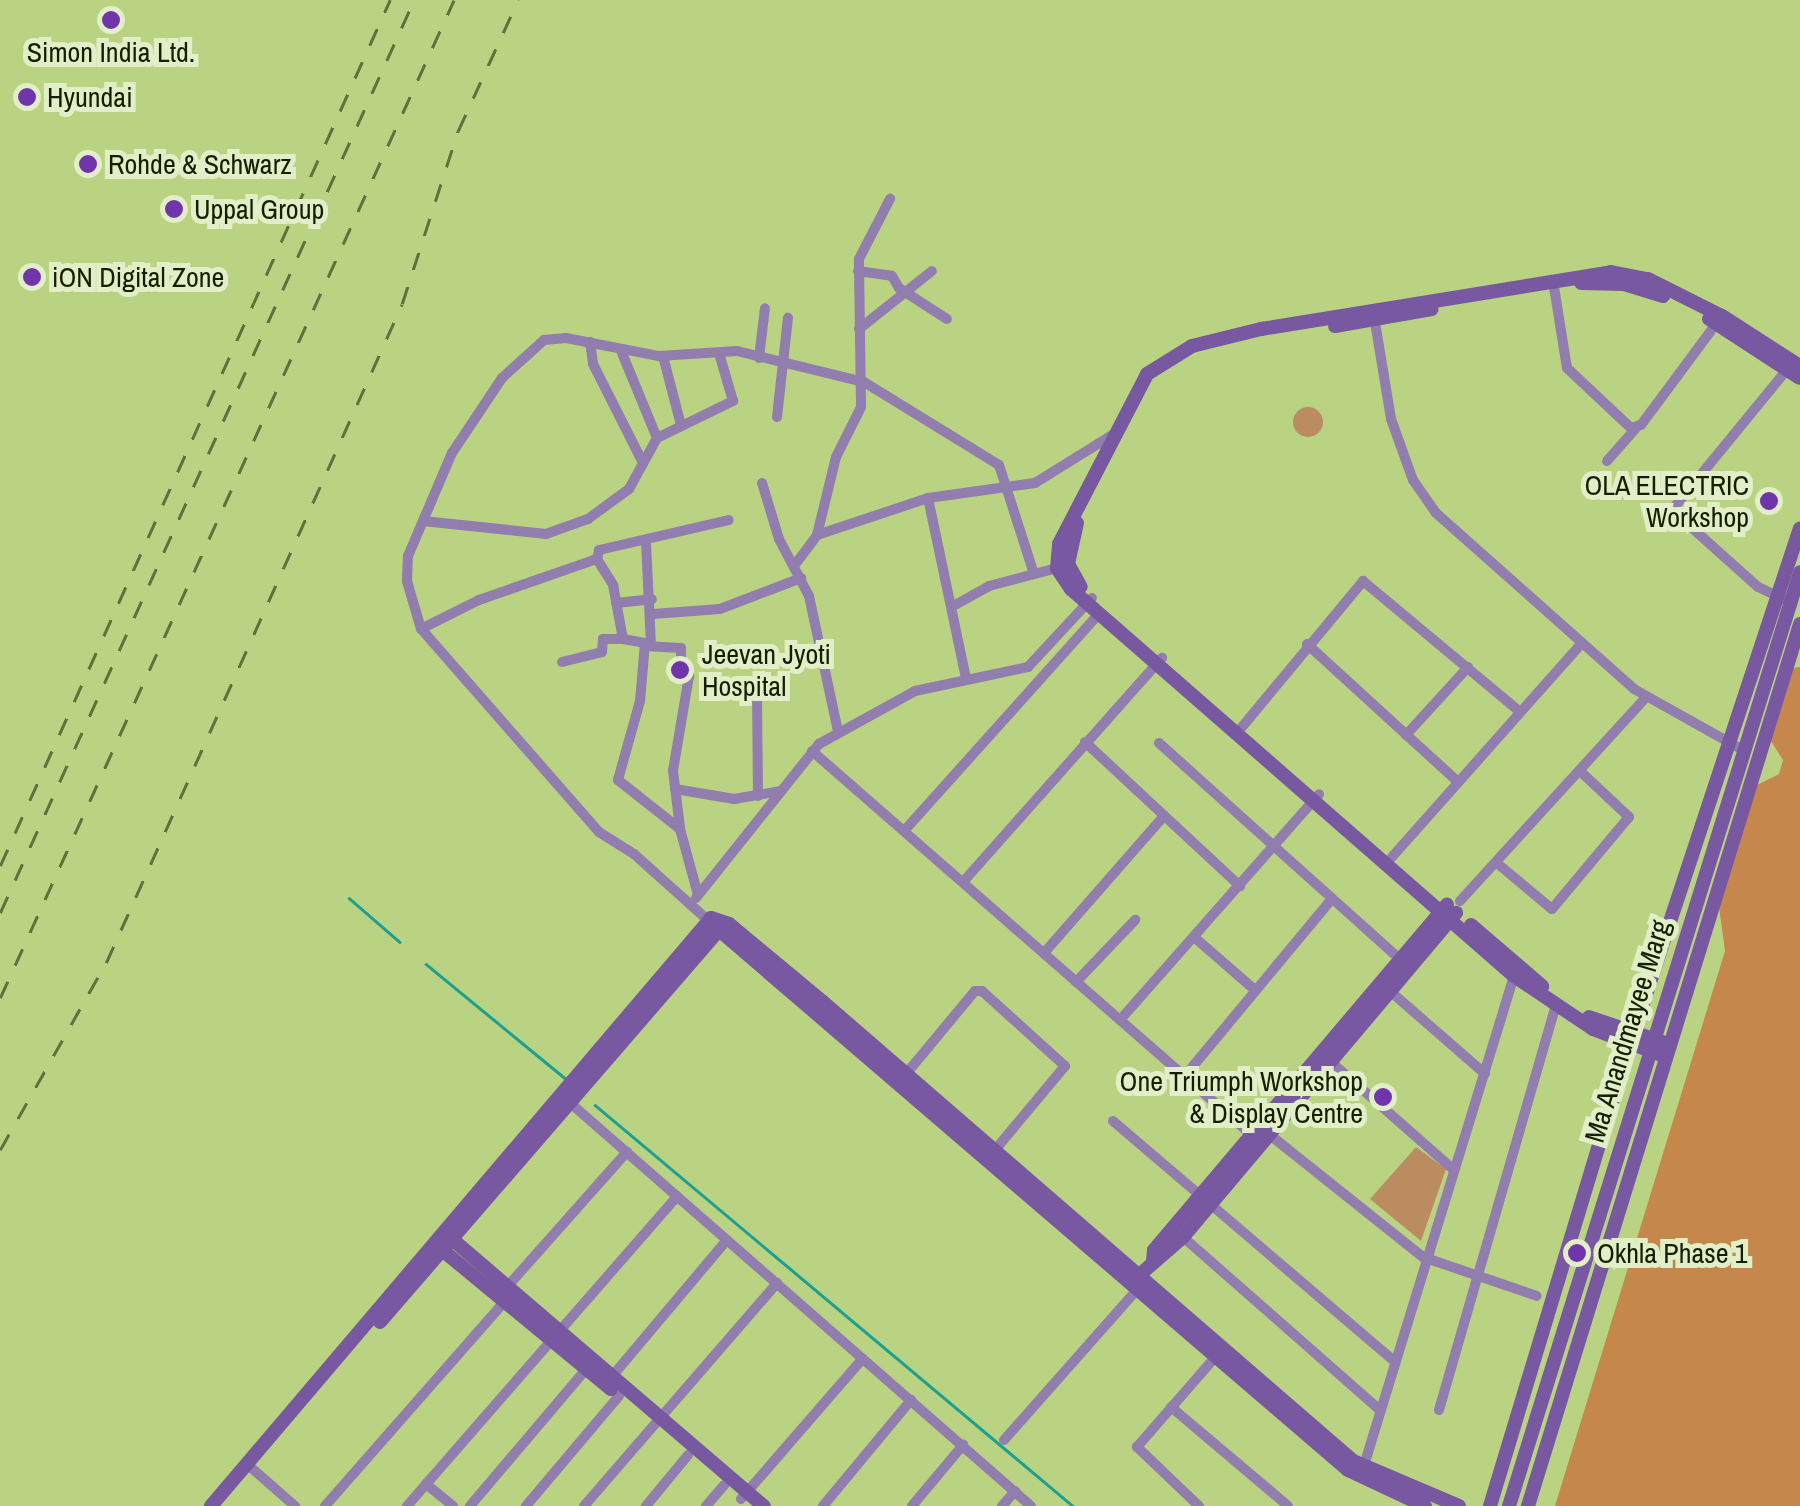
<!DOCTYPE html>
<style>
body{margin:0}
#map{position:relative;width:1800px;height:1506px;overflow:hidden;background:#bad383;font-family:"Archivo Narrow",sans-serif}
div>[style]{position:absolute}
.green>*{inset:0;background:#bb8c60}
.round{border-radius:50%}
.forest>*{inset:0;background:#c5874b}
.stream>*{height:2.5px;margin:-1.25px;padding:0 1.25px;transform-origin:1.25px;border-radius:1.25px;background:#1da091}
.street>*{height:10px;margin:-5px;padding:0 5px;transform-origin:5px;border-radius:5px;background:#917dae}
.secondary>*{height:14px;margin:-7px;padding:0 7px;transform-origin:7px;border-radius:7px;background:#7858a0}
.rail>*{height:2.5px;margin-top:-1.25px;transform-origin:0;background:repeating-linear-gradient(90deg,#5f703b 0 18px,transparent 0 36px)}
.dots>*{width:28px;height:28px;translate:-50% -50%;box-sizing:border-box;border:5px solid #e1eec7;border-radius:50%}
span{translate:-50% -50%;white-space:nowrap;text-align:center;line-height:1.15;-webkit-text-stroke:10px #e1eec7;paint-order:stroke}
.poi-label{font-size:28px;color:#151e00}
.left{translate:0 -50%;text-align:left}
.right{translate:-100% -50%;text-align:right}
.street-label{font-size:28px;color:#151e00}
</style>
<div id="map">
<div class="green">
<i class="round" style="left:1293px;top:407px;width:30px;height:30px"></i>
<i style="clip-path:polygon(1416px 1147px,1446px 1169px,1421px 1241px,1370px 1199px)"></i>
</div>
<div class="forest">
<i style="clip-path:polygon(1800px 667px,1800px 1506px,1555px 1506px,1725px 951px,1719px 907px,1757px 785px,1779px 774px,1783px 760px,1769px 738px,1792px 668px)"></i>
</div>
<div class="stream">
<i style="left:349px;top:898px;width:67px;rotate:40.8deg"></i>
<i style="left:426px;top:964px;width:180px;rotate:39.4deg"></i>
<i style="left:595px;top:1105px;width:624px;rotate:39.99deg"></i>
</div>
<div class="street">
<i style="left:858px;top:271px;width:34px;rotate:8deg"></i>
<i style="left:892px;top:276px;width:14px;rotate:60deg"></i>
<i style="left:899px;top:288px;width:57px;rotate:32.9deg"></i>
<i style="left:1554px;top:287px;width:82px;rotate:80.9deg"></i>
<i style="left:1567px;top:368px;width:88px;rotate:43.2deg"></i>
<i style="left:1631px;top:428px;width:10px;rotate:-17deg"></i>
<i style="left:1641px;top:425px;width:131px;rotate:-53.4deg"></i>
<i style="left:1374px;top:316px;width:104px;rotate:80.6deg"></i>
<i style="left:1391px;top:419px;width:65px;rotate:70.2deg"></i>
<i style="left:1413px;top:480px;width:40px;rotate:55.1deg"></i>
<i style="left:1436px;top:513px;width:265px;rotate:41.6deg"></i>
<i style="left:1634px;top:689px;width:123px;rotate:29.3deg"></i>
<i style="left:859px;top:329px;width:93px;rotate:-38.5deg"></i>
<i style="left:590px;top:342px;width:22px;rotate:82deg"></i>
<i style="left:593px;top:364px;width:111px;rotate:63.2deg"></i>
<i style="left:622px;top:353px;width:92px;rotate:67.6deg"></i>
<i style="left:663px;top:356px;width:71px;rotate:75.4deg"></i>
<i style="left:759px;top:358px;width:50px;rotate:-83.2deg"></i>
<i style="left:777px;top:417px;width:100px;rotate:-83.7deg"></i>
<i style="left:1607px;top:461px;width:44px;rotate:-48.7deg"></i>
<i style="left:762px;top:483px;width:59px;rotate:73.1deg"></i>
<i style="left:779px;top:539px;width:64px;rotate:62.2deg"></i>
<i style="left:809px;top:596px;width:138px;rotate:77.9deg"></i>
<i style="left:928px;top:498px;width:185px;rotate:78.1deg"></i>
<i style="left:423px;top:521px;width:124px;rotate:6deg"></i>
<i style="left:546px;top:534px;width:45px;rotate:-19.7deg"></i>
<i style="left:588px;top:519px;width:51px;rotate:-36.2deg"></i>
<i style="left:629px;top:489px;width:58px;rotate:-61.2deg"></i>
<i style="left:657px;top:438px;width:85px;rotate:-26deg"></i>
<i style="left:733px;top:401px;width:50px;rotate:-106.3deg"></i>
<i style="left:817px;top:535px;width:117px;rotate:-18.4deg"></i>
<i style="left:928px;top:498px;width:108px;rotate:-8deg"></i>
<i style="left:1035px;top:483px;width:91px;rotate:-31.9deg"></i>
<i style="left:646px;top:543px;width:103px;rotate:87.2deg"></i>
<i style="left:597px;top:559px;width:9px;rotate:-77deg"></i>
<i style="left:599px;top:550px;width:133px;rotate:-13deg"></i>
<i style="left:794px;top:566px;width:39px;rotate:-53deg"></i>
<i style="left:817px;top:535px;width:80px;rotate:-76.3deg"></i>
<i style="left:836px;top:457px;width:56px;rotate:-63.4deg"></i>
<i style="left:861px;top:407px;width:148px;rotate:-90.8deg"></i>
<i style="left:859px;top:259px;width:68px;rotate:-62.7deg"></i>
<i style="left:1783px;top:599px;width:28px;rotate:-154deg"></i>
<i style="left:1758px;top:587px;width:115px;rotate:-138.2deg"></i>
<i style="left:1672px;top:510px;width:185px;rotate:-50.7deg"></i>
<i style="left:616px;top:603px;width:36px;rotate:-6deg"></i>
<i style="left:955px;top:605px;width:39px;rotate:-29deg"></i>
<i style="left:989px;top:586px;width:74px;rotate:-14.8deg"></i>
<i style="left:653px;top:614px;width:67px;rotate:-4.3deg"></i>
<i style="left:720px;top:609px;width:87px;rotate:-20.9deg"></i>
<i style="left:421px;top:629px;width:65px;rotate:-26.6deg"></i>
<i style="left:479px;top:600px;width:125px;rotate:-19.2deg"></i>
<i style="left:597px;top:559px;width:31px;rotate:58deg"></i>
<i style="left:613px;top:585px;width:55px;rotate:79.5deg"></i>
<i style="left:623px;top:639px;width:22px;rotate:10deg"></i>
<i style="left:645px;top:643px;width:58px;rotate:94.9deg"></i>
<i style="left:640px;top:701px;width:82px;rotate:105.6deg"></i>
<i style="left:618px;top:780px;width:79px;rotate:38.3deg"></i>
<i style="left:680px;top:829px;width:68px;rotate:74.7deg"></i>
<i style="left:1307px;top:644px;width:205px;rotate:42.4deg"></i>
<i style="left:645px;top:646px;width:36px;rotate:3deg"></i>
<i style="left:681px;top:648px;width:25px;rotate:90deg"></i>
<i style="left:681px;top:673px;width:9px;rotate:21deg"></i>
<i style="left:689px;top:676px;width:96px;rotate:99.6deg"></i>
<i style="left:673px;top:771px;width:56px;rotate:82.9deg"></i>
<i style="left:562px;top:662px;width:41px;rotate:-14deg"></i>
<i style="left:602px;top:652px;width:13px;rotate:-86deg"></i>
<i style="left:603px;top:639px;width:20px"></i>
<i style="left:757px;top:687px;width:109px;rotate:89.5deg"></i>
<i style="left:1242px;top:727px;width:190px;rotate:-50.3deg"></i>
<i style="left:1363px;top:581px;width:204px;rotate:39.8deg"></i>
<i style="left:1406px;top:735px;width:92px;rotate:-47.6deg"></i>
<i style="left:1085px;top:742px;width:212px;rotate:42.9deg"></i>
<i style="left:1159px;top:743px;width:329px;rotate:41.9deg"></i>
<i style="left:812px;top:751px;width:587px;rotate:41.13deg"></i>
<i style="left:675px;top:789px;width:60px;rotate:9.6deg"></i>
<i style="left:734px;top:799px;width:48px;rotate:-9.7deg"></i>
<i style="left:904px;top:831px;width:292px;rotate:-48.1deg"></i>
<i style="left:1392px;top:857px;width:285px;rotate:-48.4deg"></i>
<i style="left:1498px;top:864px;width:70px;rotate:39.8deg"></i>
<i style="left:1552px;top:909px;width:120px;rotate:-50.1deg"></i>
<i style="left:1629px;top:817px;width:66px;rotate:-136.8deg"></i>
<i style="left:963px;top:882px;width:300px;rotate:-48.4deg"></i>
<i style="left:696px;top:898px;width:197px;rotate:-51.4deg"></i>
<i style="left:819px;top:744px;width:110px;rotate:-28.9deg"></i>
<i style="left:915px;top:691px;width:116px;rotate:-12deg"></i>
<i style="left:1028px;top:667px;width:94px;rotate:-47.2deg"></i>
<i style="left:1460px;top:901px;width:276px;rotate:-47.6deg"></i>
<i style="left:711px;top:923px;width:103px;rotate:-138.1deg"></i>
<i style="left:634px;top:854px;width:41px;rotate:-147.8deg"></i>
<i style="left:599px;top:832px;width:270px;rotate:-131.2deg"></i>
<i style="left:421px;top:629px;width:50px;rotate:-106.3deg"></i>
<i style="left:407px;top:581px;width:25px;rotate:-88deg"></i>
<i style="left:408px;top:556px;width:112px;rotate:-66.9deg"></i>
<i style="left:452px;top:453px;width:90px;rotate:-56.3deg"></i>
<i style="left:502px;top:378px;width:57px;rotate:-42.1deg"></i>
<i style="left:544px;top:340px;width:22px;rotate:-5deg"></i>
<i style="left:566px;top:338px;width:95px;rotate:11deg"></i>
<i style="left:659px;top:356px;width:78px;rotate:-3.7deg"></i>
<i style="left:737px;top:351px;width:131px;rotate:13.7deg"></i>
<i style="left:864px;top:382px;width:158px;rotate:31.6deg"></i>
<i style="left:999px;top:465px;width:114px;rotate:72.2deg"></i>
<i style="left:1194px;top:937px;width:81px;rotate:41deg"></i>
<i style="left:1044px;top:953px;width:182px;rotate:-48.8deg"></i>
<i style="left:1076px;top:982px;width:86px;rotate:-46.4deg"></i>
<i style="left:1390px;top:991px;width:126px;rotate:41.1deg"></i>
<i style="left:1120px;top:1020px;width:301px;rotate:-48.6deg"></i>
<i style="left:1330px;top:1061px;width:165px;rotate:41.3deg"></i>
<i style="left:906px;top:1074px;width:108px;rotate:-50.3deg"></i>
<i style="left:975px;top:991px;width:7px"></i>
<i style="left:982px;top:991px;width:112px;rotate:42.1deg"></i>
<i style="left:1065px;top:1066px;width:109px;rotate:129.8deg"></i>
<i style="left:1184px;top:1077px;width:231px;rotate:-50.3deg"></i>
<i style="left:568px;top:1101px;width:615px;rotate:41.18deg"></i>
<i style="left:1113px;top:1121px;width:370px;rotate:40.5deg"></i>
<i style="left:1270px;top:1135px;width:196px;rotate:38.6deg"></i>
<i style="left:1423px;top:1257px;width:120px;rotate:18.9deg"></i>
<i style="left:1183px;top:1237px;width:262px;rotate:41.3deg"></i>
<i style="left:507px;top:1287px;width:181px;rotate:-48.4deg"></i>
<i style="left:609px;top:1380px;width:183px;rotate:-49.9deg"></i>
<i style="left:1171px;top:1407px;width:153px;rotate:40.2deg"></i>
<i style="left:1439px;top:1410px;width:418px;rotate:-73.9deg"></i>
<i style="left:1004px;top:1440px;width:208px;rotate:-48.5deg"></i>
<i style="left:247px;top:1464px;width:64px;rotate:41.2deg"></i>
<i style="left:1362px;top:1472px;width:519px;rotate:-72.96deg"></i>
<i style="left:426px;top:1484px;width:35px;rotate:39deg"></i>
<i style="left:741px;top:1499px;width:186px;rotate:-49.1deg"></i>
<i style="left:325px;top:1506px;width:274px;rotate:-48.7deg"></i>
<i style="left:407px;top:1506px;width:411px;rotate:-48.9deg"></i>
<i style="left:470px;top:1506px;width:180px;rotate:-49.7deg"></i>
<i style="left:526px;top:1506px;width:144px;rotate:-49.8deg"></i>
<i style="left:584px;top:1506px;width:295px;rotate:-49.1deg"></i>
<i style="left:646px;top:1506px;width:66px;rotate:-50.5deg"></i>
<i style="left:706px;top:1506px;width:28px;rotate:-49deg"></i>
<i style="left:823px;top:1506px;width:138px;rotate:-50.3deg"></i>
<i style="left:912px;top:1506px;width:80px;rotate:-50.1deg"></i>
<i style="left:1002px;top:1506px;width:20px;rotate:-49deg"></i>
<i style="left:1199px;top:1506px;width:86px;rotate:-136.4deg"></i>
<i style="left:1137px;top:1447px;width:121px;rotate:-49deg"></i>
</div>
<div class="secondary">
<i style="left:1581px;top:283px;width:43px;rotate:1.3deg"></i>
<i style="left:1624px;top:284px;width:41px;rotate:17.1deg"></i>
<i style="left:1709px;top:319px;width:108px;rotate:33deg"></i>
<i style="left:1335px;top:326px;width:98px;rotate:-9.9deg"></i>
<i style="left:1077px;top:523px;width:42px;rotate:102.4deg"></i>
<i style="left:1068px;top:564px;width:26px;rotate:61deg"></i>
<i style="left:1471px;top:925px;width:94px;rotate:40.7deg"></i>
<i style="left:1589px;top:1017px;width:83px;rotate:18.9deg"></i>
<i style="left:1664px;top:1056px;width:76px;rotate:-159.2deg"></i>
<i style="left:1593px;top:1029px;width:95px;rotate:-146.1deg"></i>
<i style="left:1514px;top:976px;width:588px;rotate:-138.86deg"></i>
<i style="left:1071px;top:589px;width:25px;rotate:-124deg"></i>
<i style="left:1057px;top:568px;width:24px;rotate:-85deg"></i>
<i style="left:1059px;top:544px;width:191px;rotate:-62.6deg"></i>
<i style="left:1147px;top:374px;width:53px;rotate:-31.9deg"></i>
<i style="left:1192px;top:346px;width:71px;rotate:-13.8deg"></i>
<i style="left:1261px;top:329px;width:355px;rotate:-9.2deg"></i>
<i style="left:1611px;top:272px;width:38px;rotate:11deg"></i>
<i style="left:1648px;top:279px;width:83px;rotate:26.6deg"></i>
<i style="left:1722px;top:316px;width:93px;rotate:32.7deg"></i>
<i style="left:445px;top:1233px;width:420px;rotate:40.6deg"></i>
<i style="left:435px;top:1244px;width:228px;rotate:39.5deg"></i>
<i style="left:1153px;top:1260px;width:10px;rotate:-84deg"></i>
<i style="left:1154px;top:1250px;width:453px;rotate:-49.7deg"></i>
<i style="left:1136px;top:1278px;width:62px;rotate:-41.1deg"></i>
<i style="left:1183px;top:1237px;width:424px;rotate:-49.9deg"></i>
<i style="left:380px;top:1322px;width:518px;rotate:-49.15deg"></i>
<i style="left:719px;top:930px;width:829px;rotate:40.65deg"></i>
<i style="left:1348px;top:1470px;width:85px;rotate:25.1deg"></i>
<i style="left:211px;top:1506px;width:772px;rotate:-49.62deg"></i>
<i style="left:711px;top:918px;width:19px;rotate:18deg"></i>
<i style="left:729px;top:924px;width:122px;rotate:39.7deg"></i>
<i style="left:823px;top:1002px;width:701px;rotate:40.89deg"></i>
<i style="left:1353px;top:1461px;width:115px;rotate:23deg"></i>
<i style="left:1490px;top:1506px;width:481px;rotate:-73.2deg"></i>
<i style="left:1629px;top:1046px;width:545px;rotate:-71.73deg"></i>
<i style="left:1509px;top:1506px;width:978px;rotate:-72.69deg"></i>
<i style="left:1528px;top:1506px;width:923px;rotate:-72.86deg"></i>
</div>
<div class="rail">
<i style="left:0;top:866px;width:950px;rotate:-65.76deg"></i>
<i style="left:0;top:913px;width:1002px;rotate:-65.61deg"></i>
<i style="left:0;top:998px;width:1096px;rotate:-65.54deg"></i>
<i style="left:0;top:1150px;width:215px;rotate:-60.5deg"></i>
<i style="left:106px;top:963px;width:722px;rotate:-65.81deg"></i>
<i style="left:402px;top:304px;width:182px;rotate:-72.1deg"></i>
<i style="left:458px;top:131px;width:144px;rotate:-65.4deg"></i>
</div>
<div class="dots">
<i style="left:111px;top:20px;background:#7035ab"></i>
<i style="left:27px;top:97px;background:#7035ab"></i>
<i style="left:88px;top:164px;background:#7035ab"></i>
<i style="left:174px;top:209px;background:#7035ab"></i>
<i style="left:32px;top:277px;background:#7035ab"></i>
<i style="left:1769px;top:501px;background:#7035ab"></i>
<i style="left:680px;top:670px;background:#7035ab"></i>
<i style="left:1383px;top:1097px;background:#7035ab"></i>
<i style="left:1577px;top:1253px;background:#7035ab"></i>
</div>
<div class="poi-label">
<span style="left:111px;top:52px">Simon India Ltd.</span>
<span class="left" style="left:47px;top:97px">Hyundai</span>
<span class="left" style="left:108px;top:164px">Rohde &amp; Schwarz</span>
<span class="left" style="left:194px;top:209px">Uppal Group</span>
<span class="left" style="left:52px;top:277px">iON Digital Zone</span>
<span class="right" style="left:1749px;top:501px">OLA ELECTRIC<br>Workshop</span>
<span class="left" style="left:702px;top:670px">Jeevan Jyoti<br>Hospital</span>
<span class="right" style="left:1363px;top:1097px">One Triumph Workshop<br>&amp; Display Centre</span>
<span class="left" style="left:1597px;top:1253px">Okhla Phase 1</span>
</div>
<div class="street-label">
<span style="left:1627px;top:1031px;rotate:-73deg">Ma Anandmayee Marg</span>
</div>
</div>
